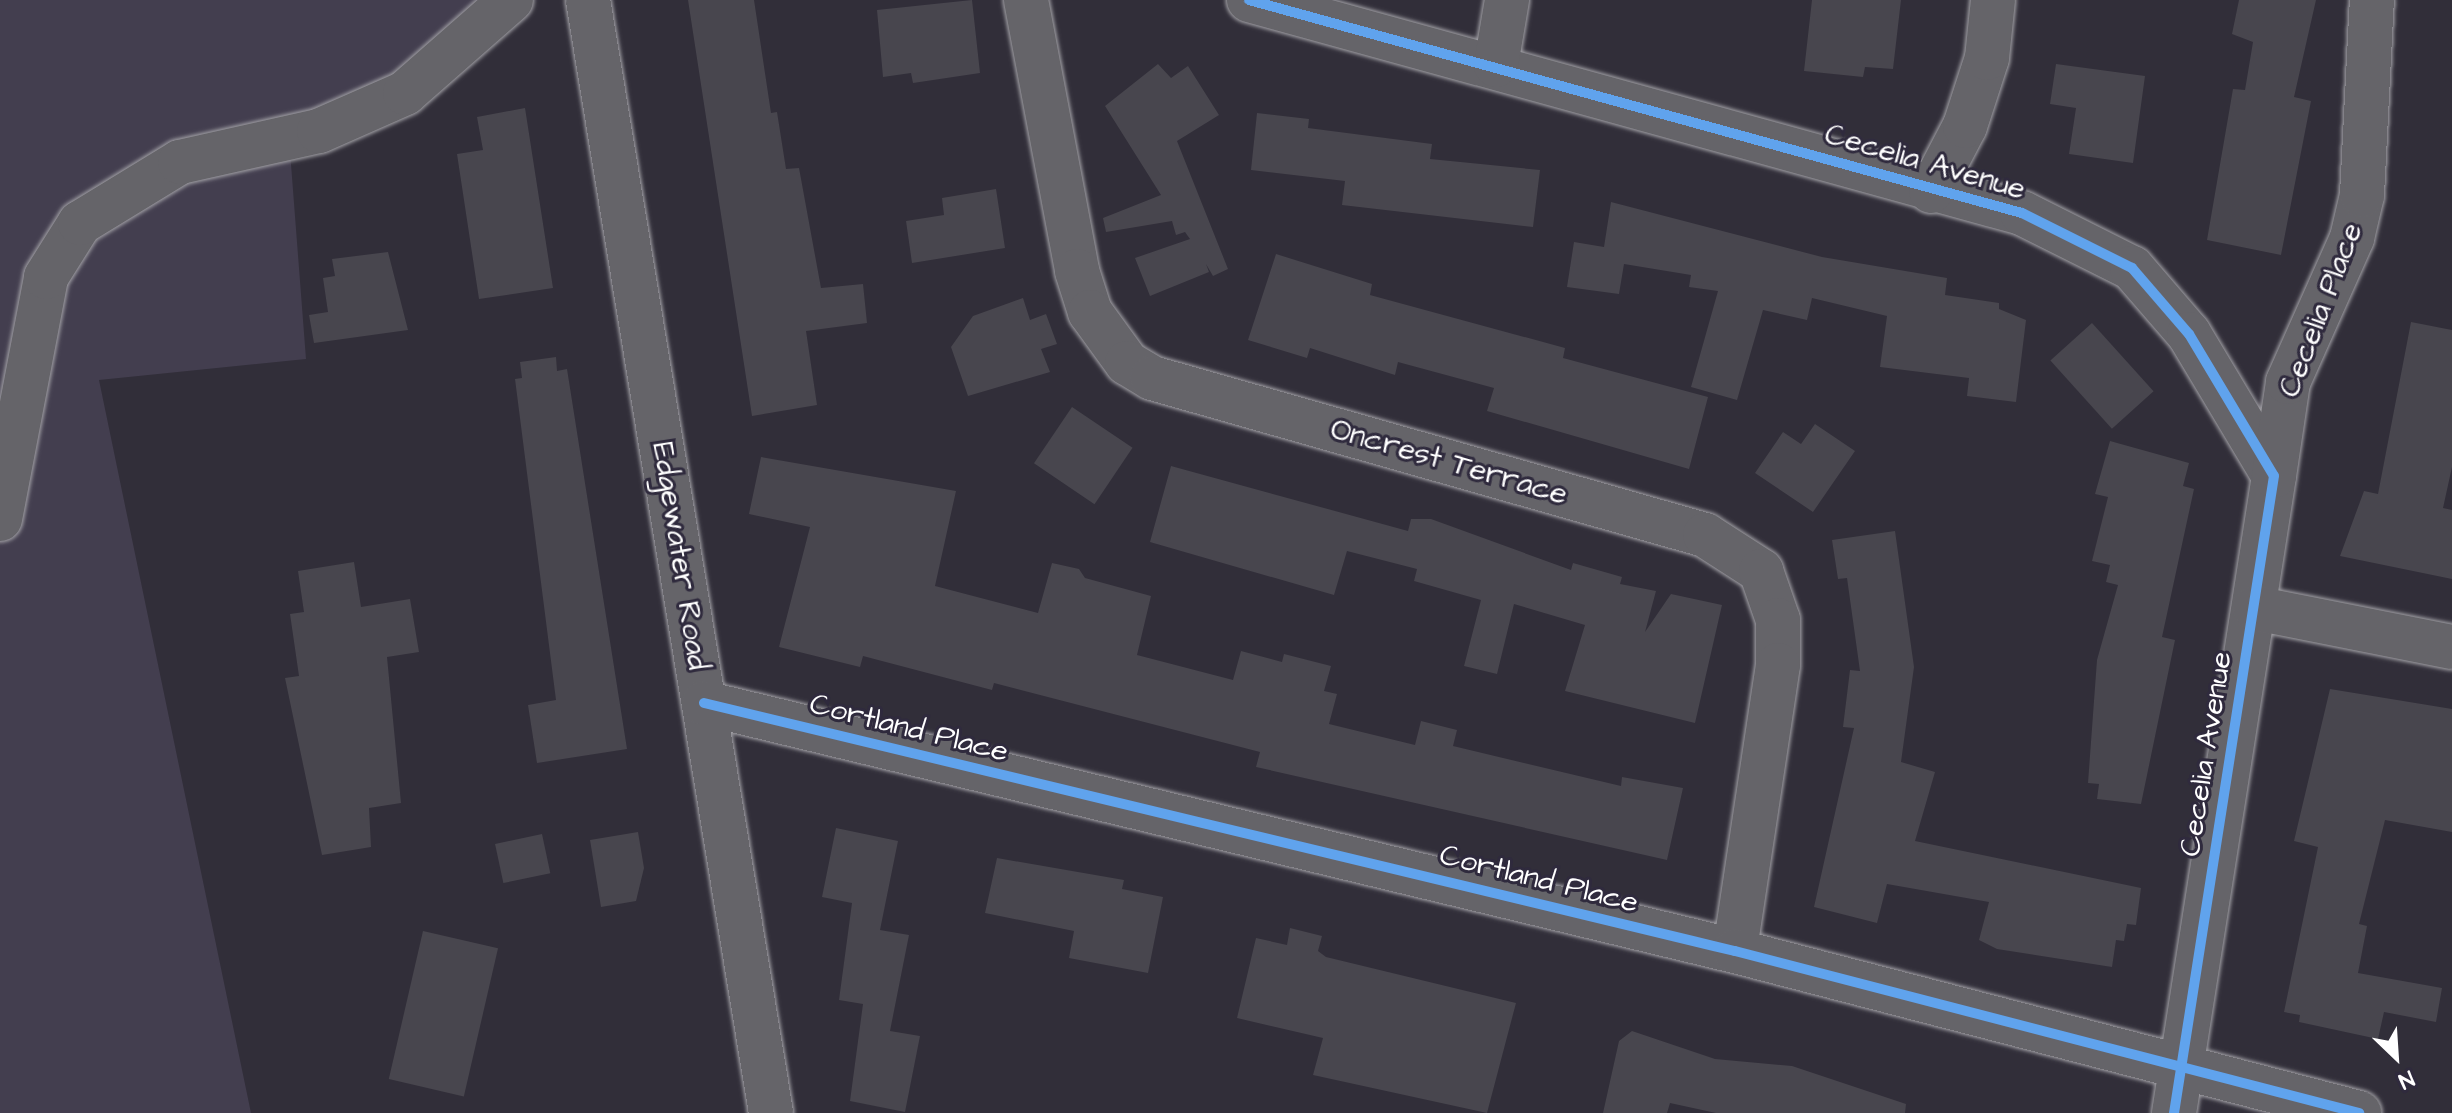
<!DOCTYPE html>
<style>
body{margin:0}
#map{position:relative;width:2452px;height:1113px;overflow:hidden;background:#312e39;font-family:"Architects Daughter",sans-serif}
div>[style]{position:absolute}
.green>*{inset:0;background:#433e4f}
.building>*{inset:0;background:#48464e;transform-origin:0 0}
.roads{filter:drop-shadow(0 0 2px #a2a1a6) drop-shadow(0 0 2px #a2a1a6)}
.minor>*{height:44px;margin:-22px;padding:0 22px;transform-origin:22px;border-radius:22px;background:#656469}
.cycleway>*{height:10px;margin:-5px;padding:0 5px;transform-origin:5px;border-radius:5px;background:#60a3ed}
span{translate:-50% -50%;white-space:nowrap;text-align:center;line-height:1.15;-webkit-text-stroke:6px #2f2a3d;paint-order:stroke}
.street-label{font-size:30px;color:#fff}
.north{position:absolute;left:2356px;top:1017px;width:80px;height:80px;-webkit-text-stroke:6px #2f2a3d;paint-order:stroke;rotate:155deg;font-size:22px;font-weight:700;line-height:32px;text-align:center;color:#fff}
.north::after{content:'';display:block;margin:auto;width:28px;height:36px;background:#fff;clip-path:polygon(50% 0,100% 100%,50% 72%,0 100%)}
</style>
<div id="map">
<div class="green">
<i style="clip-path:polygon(0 0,511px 0,405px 93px,289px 138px,306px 359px,99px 380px,251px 1113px,0 1113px)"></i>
</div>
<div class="building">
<i style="clip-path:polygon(688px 0,754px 0,771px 113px,777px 112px,786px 169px,799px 168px,821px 288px,863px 284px,867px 323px,806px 331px,817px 405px,752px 416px)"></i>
<i style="clip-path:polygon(972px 0,980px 73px,913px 83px,911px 73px,883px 77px,877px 10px)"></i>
<i style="clip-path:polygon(1812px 0,1901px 0,1893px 69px,1865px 67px,1863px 77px,1804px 71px)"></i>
<i style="clip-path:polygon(2239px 0,2316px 0,2294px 97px,2311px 101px,2281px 255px,2207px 240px,2233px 89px,2245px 90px,2253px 42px,2232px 34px)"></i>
<i style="clip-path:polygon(1158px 64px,1171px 78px,1188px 66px,1219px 115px,1177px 141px,1228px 269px,1213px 276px,1206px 264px,1209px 272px,1150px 296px,1135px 258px,1190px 239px,1185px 232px,1176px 235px,1172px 221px,1106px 232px,1103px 218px,1161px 195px,1105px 106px)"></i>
<i style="clip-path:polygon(2056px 64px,2145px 76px,2133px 163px,2069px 154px,2076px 108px,2050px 104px)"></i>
<i style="clip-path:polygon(525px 108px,553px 288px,479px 299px,457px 154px,483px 150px,477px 117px)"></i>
<i style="clip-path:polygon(1257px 113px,1309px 119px,1308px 128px,1432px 144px,1430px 159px,1540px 170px,1533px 227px,1342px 205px,1345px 181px,1251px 170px)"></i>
<i style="clip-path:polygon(996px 189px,1005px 248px,912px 263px,906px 221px,944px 215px,942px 198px)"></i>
<i style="clip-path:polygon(1611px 202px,1822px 257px,1947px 278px,1945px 295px,1999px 303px,1999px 309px,2026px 320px,2016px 402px,1967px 396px,1969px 378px,1880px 367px,1887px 316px,1812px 298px,1807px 320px,1763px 310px,1737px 400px,1691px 387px,1718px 291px,1689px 287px,1691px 275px,1624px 264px,1619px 294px,1567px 287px,1574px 242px,1604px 247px)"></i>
<i style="clip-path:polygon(388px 252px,408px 330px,314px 343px,309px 315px,328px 312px,323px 278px,335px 276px,332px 259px)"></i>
<i style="clip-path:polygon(1276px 254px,1372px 284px,1370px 295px,1565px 348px,1563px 358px,1708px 397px,1689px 469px,1487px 411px,1494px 388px,1398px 362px,1395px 375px,1310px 348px,1307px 358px,1248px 340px)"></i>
<i style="clip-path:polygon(1023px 298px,1030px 320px,1046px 314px,1057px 344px,1041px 349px,1050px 372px,968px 396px,951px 347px,973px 316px)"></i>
<i style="clip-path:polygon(2411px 322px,2452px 330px,2452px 467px,2443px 508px,2452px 510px,2452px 579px,2340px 556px,2364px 491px,2378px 494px)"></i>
<i style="left:2092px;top:323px;width:92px;height:56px;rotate:48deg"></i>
<i style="clip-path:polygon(556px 357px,557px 371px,567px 369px,627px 749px,537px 763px,528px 705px,556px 700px,515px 379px,522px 378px,520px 362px)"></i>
<i style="left:1072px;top:407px;width:73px;height:68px;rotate:34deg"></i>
<i style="clip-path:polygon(1815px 424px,1855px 451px,1813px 512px,1755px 473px,1783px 432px,1801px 444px)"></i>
<i style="clip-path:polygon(2110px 441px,2189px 463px,2183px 486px,2194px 489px,2162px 637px,2175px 640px,2141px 804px,2097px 799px,2099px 784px,2088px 783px,2097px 660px,2118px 585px,2106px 582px,2110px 565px,2092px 561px,2108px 497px,2095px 494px)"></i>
<i style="clip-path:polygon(761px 457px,956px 491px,935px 586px,1038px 613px,1052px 563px,1079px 569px,1085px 578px,1151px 596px,1137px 655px,1233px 680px,1241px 651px,1282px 662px,1284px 654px,1331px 666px,1324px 691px,1337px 694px,1329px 724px,1415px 745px,1421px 721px,1457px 730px,1453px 746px,1621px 786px,1622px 777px,1683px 788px,1667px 860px,1256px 767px,1260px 752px,994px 683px,992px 690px,863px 656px,860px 667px,779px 647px,810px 527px,749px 514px)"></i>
<i style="clip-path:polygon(1171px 466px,1408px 531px,1411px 519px,1431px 519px,1571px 570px,1573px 563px,1622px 577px,1620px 584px,1656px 591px,1645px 632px,1671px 594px,1722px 605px,1695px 723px,1565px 691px,1585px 625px,1514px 604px,1497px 674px,1464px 666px,1481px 600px,1414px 581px,1417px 569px,1347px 551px,1334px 595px,1150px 542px)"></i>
<i style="clip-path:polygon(1895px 531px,1914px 667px,1901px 762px,1935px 772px,1915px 841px,2141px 888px,2136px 925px,2127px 924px,2124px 941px,2116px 940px,2112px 967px,1997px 949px,1979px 940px,1989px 902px,1887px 884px,1877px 923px,1814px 907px,1854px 728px,1843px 727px,1850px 670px,1860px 671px,1847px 578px,1838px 579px,1832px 540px)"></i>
<i style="clip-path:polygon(354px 562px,361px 607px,410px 599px,419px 652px,387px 657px,401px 803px,369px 808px,371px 847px,322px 855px,285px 678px,299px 676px,290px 614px,304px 612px,298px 571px)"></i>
<i style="clip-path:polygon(2330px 689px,2452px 709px,2452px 832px,2385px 820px,2359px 924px,2367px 926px,2358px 973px,2442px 988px,2436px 1022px,2384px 1012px,2378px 1039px,2299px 1022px,2300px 1015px,2284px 1012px,2318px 847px,2294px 841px)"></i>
<i style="clip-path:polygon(836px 828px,898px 841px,880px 930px,909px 935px,890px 1031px,920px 1036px,905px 1112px,850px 1101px,863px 1004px,839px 1000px,852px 903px,822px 897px)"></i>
<i style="clip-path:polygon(638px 832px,644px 868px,636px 901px,601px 907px,590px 840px)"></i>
<i style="left:542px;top:834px;width:40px;height:48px;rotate:78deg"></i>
<i style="clip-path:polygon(997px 858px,1124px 880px,1122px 889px,1163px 897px,1148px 973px,1069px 958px,1074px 931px,985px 913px)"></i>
<i style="clip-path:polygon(1290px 928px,1322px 936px,1318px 951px,1326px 957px,1516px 1003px,1487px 1113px,1313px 1075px,1323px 1038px,1237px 1018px,1256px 938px,1287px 945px)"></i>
<i style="left:423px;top:931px;width:77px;height:152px;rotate:13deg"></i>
<i style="clip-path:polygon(1632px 1031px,1715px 1059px,1792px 1066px,1906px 1104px,1905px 1113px,1716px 1113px,1670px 1103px,1667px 1113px,1603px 1113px,1619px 1041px)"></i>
</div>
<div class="roads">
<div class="minor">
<i style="left:588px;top:0;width:1128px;rotate:80.66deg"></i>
<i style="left:1026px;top:0;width:276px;rotate:79.3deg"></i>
<i style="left:1077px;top:271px;width:43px;rotate:72.4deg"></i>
<i style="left:1090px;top:312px;width:63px;rotate:54deg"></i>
<i style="left:1127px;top:363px;width:29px;rotate:31deg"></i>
<i style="left:1152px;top:378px;width:575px;rotate:15.85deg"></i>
<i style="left:1705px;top:535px;width:67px;rotate:32.7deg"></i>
<i style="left:1761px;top:571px;width:52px;rotate:70.9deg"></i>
<i style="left:1778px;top:620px;width:45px;rotate:90deg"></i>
<i style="left:1778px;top:665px;width:289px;rotate:98.6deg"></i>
<i style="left:1249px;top:0;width:802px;rotate:15.41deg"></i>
<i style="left:2022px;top:213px;width:123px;rotate:26.6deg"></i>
<i style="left:2132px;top:268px;width:87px;rotate:49.2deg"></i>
<i style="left:2189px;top:334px;width:165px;rotate:59.1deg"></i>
<i style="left:2274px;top:476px;width:645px;rotate:98.92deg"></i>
<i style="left:1496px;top:65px;width:66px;rotate:-80.4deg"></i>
<i style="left:1931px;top:191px;width:73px;rotate:-62.4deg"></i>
<i style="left:1965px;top:126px;width:71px;rotate:-72.1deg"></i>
<i style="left:1987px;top:58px;width:58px;rotate:-84.1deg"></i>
<i style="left:2274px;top:476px;width:95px;rotate:-81.5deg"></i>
<i style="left:2288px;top:382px;width:158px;rotate:-66deg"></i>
<i style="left:2352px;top:238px;width:44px;rotate:-76.9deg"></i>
<i style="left:2362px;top:195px;width:195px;rotate:-87.1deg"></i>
<i style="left:0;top:519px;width:246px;rotate:-79.2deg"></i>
<i style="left:46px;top:277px;width:64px;rotate:-57.8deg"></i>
<i style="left:80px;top:223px;width:117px;rotate:-31.4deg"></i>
<i style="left:180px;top:162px;width:142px;rotate:-12.6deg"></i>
<i style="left:319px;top:131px;width:94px;rotate:-23.8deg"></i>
<i style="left:405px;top:93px;width:141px;rotate:-41.3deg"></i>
<i style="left:2255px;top:608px;width:201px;rotate:11.2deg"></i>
<i style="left:704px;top:703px;width:1060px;rotate:13.53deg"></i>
<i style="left:1735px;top:951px;width:645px;rotate:14.55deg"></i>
</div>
</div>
<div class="cycleway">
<i style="left:1249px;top:0;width:802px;rotate:15.41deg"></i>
<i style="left:2022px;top:213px;width:123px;rotate:26.6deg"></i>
<i style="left:2132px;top:268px;width:87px;rotate:49.2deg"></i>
<i style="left:2189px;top:334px;width:165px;rotate:59.1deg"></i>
<i style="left:2274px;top:476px;width:645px;rotate:98.92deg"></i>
<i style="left:704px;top:703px;width:1060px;rotate:13.53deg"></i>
<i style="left:1735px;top:951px;width:645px;rotate:14.55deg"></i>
</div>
<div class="street-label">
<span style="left:1925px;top:162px;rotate:16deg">Cecelia Avenue</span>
<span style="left:2321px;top:310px;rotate:-69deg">Cecelia Place</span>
<span style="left:1449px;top:462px;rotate:16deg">Oncrest Terrace</span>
<span style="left:680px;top:556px;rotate:81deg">Edgewater Road</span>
<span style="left:909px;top:728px;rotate:14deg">Cortland Place</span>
<span style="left:2206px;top:754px;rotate:-81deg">Cecelia Avenue</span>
<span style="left:1539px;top:879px;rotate:14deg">Cortland Place</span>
</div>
<div class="north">N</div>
</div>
